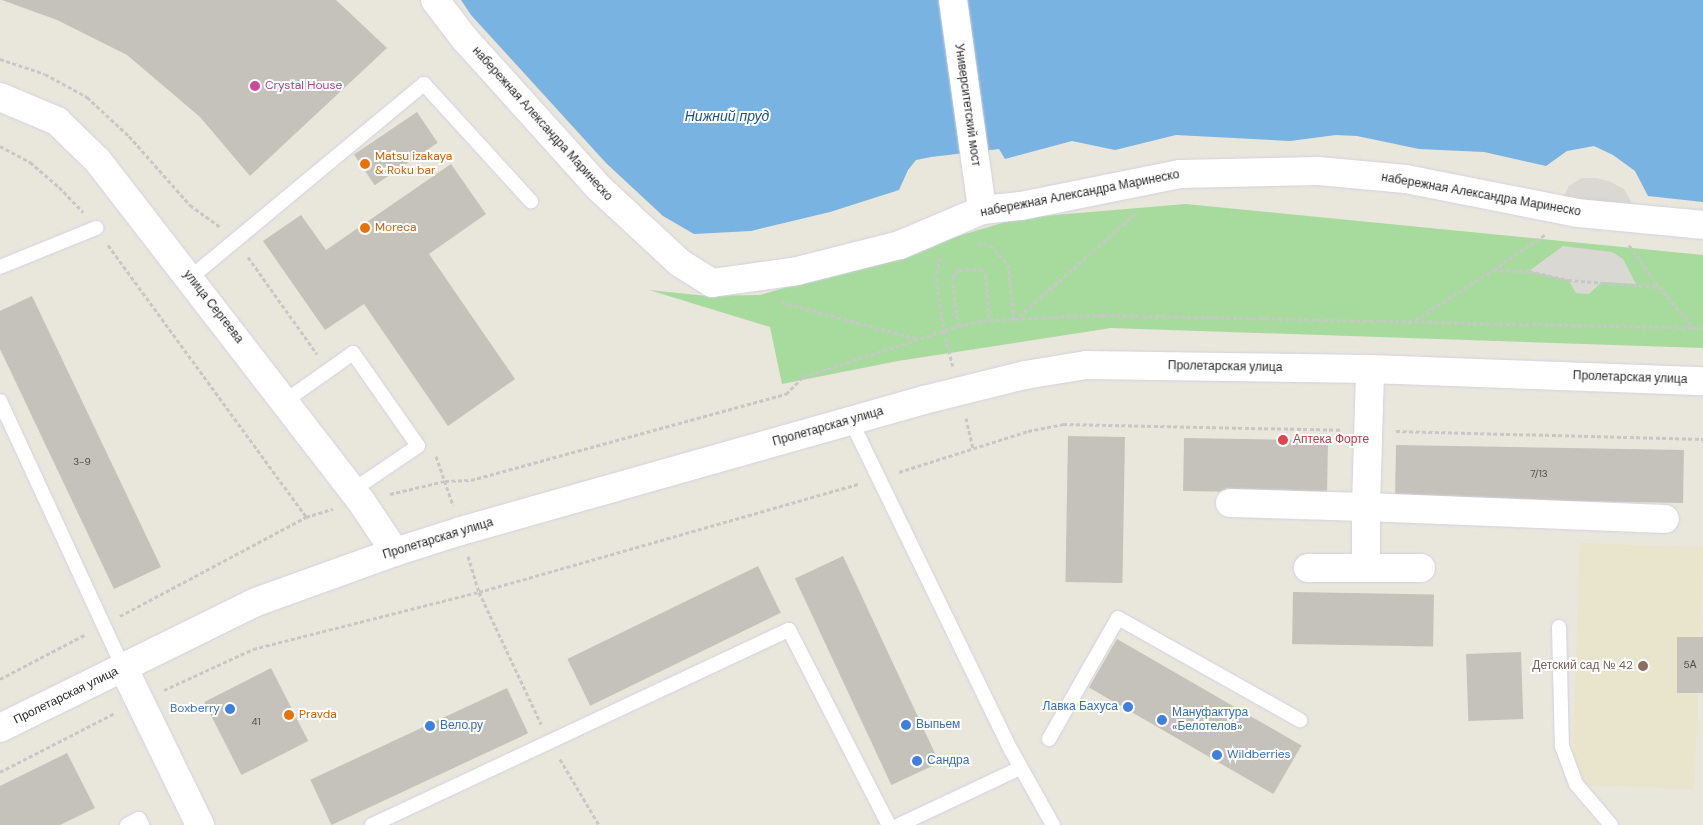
<!DOCTYPE html>
<meta charset="utf-8">
<style>
body{margin:0}
#map{position:relative;width:1703px;height:825px;overflow:hidden;background:#e9e6dc;font-family:"DM Sans",sans-serif}
div>[style]{position:absolute}
.education>*{inset:0;background:#e9e5cc;transform-origin:0 0}
.green>*{inset:0;background:#a7da9d}
.plaza>*{inset:0;background:#dad8d2}
.water>*{inset:0;background:#79b3e1}
.building>*{inset:0;background:#c5c2bb;transform-origin:0 0}
.path>*{height:3px;margin-top:-1.5px;transform-origin:0;background:repeating-linear-gradient(90deg,#c7c7c7 0 4px,transparent 0 6.5px)}
.roads{filter:drop-shadow(0 0 1px #d1d1e0) drop-shadow(0 0 1px #d1d1e0)}
.lane>*{height:14px;margin:-7px;padding:0 7px;transform-origin:7px;border-radius:7px;background:#fff}
.street>*{height:28px;margin:-14px;padding:0 14px;transform-origin:14px;border-radius:14px;background:#fff}
.secondary>*{height:28px;margin:-14px;padding:0 14px;transform-origin:14px;border-radius:14px;background:#fff}
.dots>*{width:14px;height:14px;translate:-50% -50%;box-sizing:border-box;border:2px solid #fff;border-radius:50%}
span{translate:-50% -50%;white-space:nowrap;text-align:center;line-height:1.15;-webkit-text-stroke:4px #fff;paint-order:stroke}
.number-label{font-size:10px;color:#4f4e4d}
.number-label span{-webkit-text-stroke-width:0}
.hotel-label{font-size:12px;color:#b23c85}
.left{translate:0 -50%;text-align:left}
.street-label{font-size:12px;color:#282828}
.food-label{font-size:12px;color:#c56008}
.health-label{font-size:12px;color:#be3a42}
.education-label{font-size:12px;color:#785e54}
.right{translate:-100% -50%;text-align:right}
.shop-label{font-size:12px;color:#366cbe}
.water-label{font-size:14px;color:#1b508a;font-style:italic}
</style>
<div id="map">
<div class="education">
<i style="left:1580px;top:543px;width:123px;height:242px;rotate:2deg"></i>
</div>
<div class="green">
<i style="clip-path:polygon(1186px 204px,1703px 255px,1703px 348px,1111px 328px,898px 361px,782px 384px,770px 327px,649px 290px,707px 296px,760px 295px,1019px 218px)"></i>
</div>
<div class="plaza">
<i style="clip-path:polygon(1582px 178px,1597px 178px,1611px 182px,1624px 189px,1633px 205px,1557px 209px,1569px 186px)"></i>
<i style="clip-path:polygon(1563px 246px,1612px 252px,1623px 259px,1636px 284px,1602px 282px,1589px 294px,1576px 293px,1568px 280px,1529px 271px)"></i>
</div>
<div class="water">
<i style="clip-path:polygon(461px 0,1703px 0,1703px 202px,1648px 196px,1635px 171px,1613px 155px,1594px 146px,1567px 151px,1546px 166px,1484px 152px,1419px 149px,1357px 136px,1336px 135px,1290px 141px,1176px 135px,1115px 150px,1072px 141px,1005px 159px,999px 149px,931px 157px,916px 160px,908px 170px,899px 190px,830px 212px,751px 231px,694px 234px,663px 216px,606px 163px,471px 15px)"></i>
</div>
<div class="building">
<i style="clip-path:polygon(2px 0,336px 0,387px 48px,250px 176px,200px 117px,127px 55px,57px 20px)"></i>
<i style="left:417px;top:112px;width:37px;height:76px;rotate:56deg"></i>
<i style="clip-path:polygon(451px 164px,486px 214px,429px 254px,515px 379px,448px 426px,364px 304px,325px 330px,263px 241px,301px 215px,326px 250px)"></i>
<i style="clip-path:polygon(32px 296px,161px 567px,114px 589px,0 349px,0 311px)"></i>
<i style="left:1068px;top:436px;width:57px;height:146px;rotate:1deg"></i>
<i style="left:1184px;top:438px;width:144px;height:53px;rotate:1deg"></i>
<i style="left:1396px;top:445px;width:288px;height:53px;rotate:1deg"></i>
<i style="left:843px;top:556px;width:228px;height:53px;rotate:65deg"></i>
<i style="left:758px;top:566px;width:52px;height:212px;rotate:64deg"></i>
<i style="left:1293px;top:592px;width:141px;height:52px;rotate:1deg"></i>
<i style="left:1677px;top:637px;width:26px;height:56px"></i>
<i style="left:1117px;top:639px;width:213px;height:56px;rotate:30deg"></i>
<i style="left:1521px;top:652px;width:67px;height:55px;rotate:88deg"></i>
<i style="left:271px;top:668px;width:82px;height:75px;rotate:63deg"></i>
<i style="left:507px;top:688px;width:50px;height:217px;rotate:65deg"></i>
<i style="clip-path:polygon(67px 753px,95px 808px,60px 825px,0 825px,0 786px)"></i>
</div>
<div class="path">
<i style="left:0;top:59px;width:47px;rotate:18.4deg"></i>
<i style="left:45px;top:74px;width:48px;rotate:28.7deg"></i>
<i style="left:87px;top:97px;width:57px;rotate:42.9deg"></i>
<i style="left:129px;top:136px;width:92px;rotate:48.5deg"></i>
<i style="left:190px;top:205px;width:37px;rotate:36deg"></i>
<i style="left:0;top:146px;width:34px;rotate:28deg"></i>
<i style="left:30px;top:162px;width:38px;rotate:41deg"></i>
<i style="left:59px;top:187px;width:35px;rotate:46deg"></i>
<i style="left:977px;top:243px;width:13px;rotate:9deg"></i>
<i style="left:990px;top:245px;width:26px;rotate:47deg"></i>
<i style="left:1008px;top:264px;width:57px;rotate:84deg"></i>
<i style="left:108px;top:245px;width:336px;rotate:53.9deg"></i>
<i style="left:1629px;top:245px;width:52px;rotate:54.5deg"></i>
<i style="left:248px;top:257px;width:119px;rotate:54.6deg"></i>
<i style="left:940px;top:257px;width:21px;rotate:101deg"></i>
<i style="left:936px;top:278px;width:54px;rotate:81.4deg"></i>
<i style="left:944px;top:331px;width:36px;rotate:76deg"></i>
<i style="left:1493px;top:270px;width:64px;rotate:-34.2deg"></i>
<i style="left:781px;top:302px;width:142px;rotate:15.1deg"></i>
<i style="left:1015px;top:320px;width:163px;rotate:-41.5deg"></i>
<i style="left:1415px;top:320px;width:93px;rotate:-32.7deg"></i>
<i style="left:1493px;top:270px;width:36px;rotate:2deg"></i>
<i style="left:1529px;top:271px;width:40px;rotate:13deg"></i>
<i style="left:1568px;top:280px;width:91px;rotate:4.4deg"></i>
<i style="left:1659px;top:287px;width:54px;rotate:49.5deg"></i>
<i style="left:958px;top:326px;width:48px;rotate:-97.1deg"></i>
<i style="left:952px;top:278px;width:11px;rotate:-49deg"></i>
<i style="left:959px;top:270px;width:21px;rotate:-3deg"></i>
<i style="left:980px;top:269px;width:8px;rotate:45deg"></i>
<i style="left:986px;top:275px;width:45px;rotate:86.2deg"></i>
<i style="left:966px;top:418px;width:31px;rotate:77deg"></i>
<i style="left:1396px;top:431px;width:307px;rotate:1.5deg"></i>
<i style="left:436px;top:456px;width:52px;rotate:70.9deg"></i>
<i style="left:899px;top:472px;width:135px;rotate:-17.6deg"></i>
<i style="left:1028px;top:431px;width:36px;rotate:-11deg"></i>
<i style="left:1063px;top:424px;width:277px;rotate:1.2deg"></i>
<i style="left:390px;top:494px;width:57px;rotate:-13.3deg"></i>
<i style="left:445px;top:481px;width:26px;rotate:-2deg"></i>
<i style="left:471px;top:480px;width:327px;rotate:-15.3deg"></i>
<i style="left:786px;top:394px;width:24px;rotate:-45deg"></i>
<i style="left:803px;top:377px;width:163px;rotate:-18.2deg"></i>
<i style="left:958px;top:326px;width:32px;rotate:-11deg"></i>
<i style="left:989px;top:320px;width:114px;rotate:-2.5deg"></i>
<i style="left:1103px;top:315px;width:600px;rotate:1.24deg"></i>
<i style="left:468px;top:556px;width:38px;rotate:73deg"></i>
<i style="left:479px;top:592px;width:146px;rotate:64.8deg"></i>
<i style="left:120px;top:616px;width:211px;rotate:-28deg"></i>
<i style="left:306px;top:517px;width:28px;rotate:-17deg"></i>
<i style="left:0;top:679px;width:97px;rotate:-27.6deg"></i>
<i style="left:164px;top:690px;width:98px;rotate:-24.7deg"></i>
<i style="left:253px;top:649px;width:233px;rotate:-14.2deg"></i>
<i style="left:479px;top:592px;width:395px;rotate:-15.9deg"></i>
<i style="left:560px;top:759px;width:77px;rotate:59.4deg"></i>
<i style="left:0;top:772px;width:129px;rotate:-27.2deg"></i>
</div>
<div class="roads">
<div class="lane">
<i style="left:0;top:267px;width:104px;rotate:-22.1deg"></i>
<i style="left:190px;top:278px;width:304px;rotate:-39.7deg"></i>
<i style="left:424px;top:84px;width:159px;rotate:47.6deg"></i>
<i style="left:0;top:401px;width:293px;rotate:65.2deg"></i>
<i style="left:285px;top:401px;width:83px;rotate:-35.2deg"></i>
<i style="left:353px;top:353px;width:113px;rotate:55deg"></i>
<i style="left:418px;top:446px;width:78px;rotate:145.9deg"></i>
<i style="left:851px;top:421px;width:366px;rotate:64.1deg"></i>
<i style="left:1011px;top:750px;width:86px;rotate:60.8deg"></i>
<i style="left:1559px;top:627px;width:119px;rotate:88.6deg"></i>
<i style="left:1562px;top:746px;width:40px;rotate:69.8deg"></i>
<i style="left:1576px;top:784px;width:54px;rotate:49.5deg"></i>
<i style="left:1049px;top:739px;width:139px;rotate:-60.3deg"></i>
<i style="left:1118px;top:618px;width:209px;rotate:29.3deg"></i>
<i style="left:127px;top:825px;width:13px;rotate:-27deg"></i>
<i style="left:139px;top:819px;width:7px;rotate:63deg"></i>
<i style="left:372px;top:825px;width:460px;rotate:-25.1deg"></i>
<i style="left:789px;top:630px;width:219px;rotate:62.9deg"></i>
<i style="left:899px;top:825px;width:134px;rotate:-25.2deg"></i>
</div>
<div class="street">
<i style="left:435px;top:0;width:48px;rotate:52.7deg"></i>
<i style="left:464px;top:38px;width:202px;rotate:48deg"></i>
<i style="left:599px;top:188px;width:110px;rotate:42.8deg"></i>
<i style="left:680px;top:263px;width:38px;rotate:32deg"></i>
<i style="left:712px;top:283px;width:86px;rotate:-8deg"></i>
<i style="left:797px;top:271px;width:106px;rotate:-14.2deg"></i>
<i style="left:900px;top:245px;width:89px;rotate:-23.1deg"></i>
<i style="left:982px;top:210px;width:39px;rotate:-6deg"></i>
<i style="left:1021px;top:206px;width:162px;rotate:-11.4deg"></i>
<i style="left:1180px;top:174px;width:138px;rotate:-1.2deg"></i>
<i style="left:1318px;top:171px;width:88px;rotate:5.2deg"></i>
<i style="left:1406px;top:179px;width:174px;rotate:11.2deg"></i>
<i style="left:1577px;top:213px;width:127px;rotate:5.4deg"></i>
<i style="left:953px;top:0;width:212px;rotate:82.1deg"></i>
<i style="left:1230px;top:503px;width:136px;rotate:1.7deg"></i>
<i style="left:1366px;top:507px;width:138px;rotate:-88.3deg"></i>
<i style="left:1308px;top:568px;width:113px"></i>
<i style="left:1366px;top:568px;width:61px;rotate:-90deg"></i>
<i style="left:1366px;top:507px;width:299px;rotate:2.3deg"></i>
<i style="left:123px;top:667px;width:176px;rotate:64deg"></i>
</div>
<div class="secondary">
<i style="left:0;top:97px;width:62px;rotate:22.8deg"></i>
<i style="left:57px;top:121px;width:57px;rotate:44.3deg"></i>
<i style="left:98px;top:161px;width:430px;rotate:52.3deg"></i>
<i style="left:361px;top:501px;width:61px;rotate:56.3deg"></i>
<i style="left:0;top:728px;width:285px;rotate:-26.2deg"></i>
<i style="left:256px;top:602px;width:148px;rotate:-19.8deg"></i>
<i style="left:395px;top:552px;width:69px;rotate:-17.7deg"></i>
<i style="left:461px;top:531px;width:481px;rotate:-15.8deg"></i>
<i style="left:924px;top:400px;width:104px;rotate:-13.9deg"></i>
<i style="left:1025px;top:375px;width:62px;rotate:-9.3deg"></i>
<i style="left:1086px;top:365px;width:284px;rotate:0.8deg"></i>
<i style="left:1370px;top:369px;width:333px;rotate:2.1deg"></i>
</div>
</div>
<div class="dots">
<i style="left:255px;top:86px;background:#d1479c"></i>
<i style="left:365px;top:164px;background:#e8710a"></i>
<i style="left:365px;top:228px;background:#e8710a"></i>
<i style="left:1283px;top:440px;background:#e0444e"></i>
<i style="left:1643px;top:666px;background:#8d6e63"></i>
<i style="left:1128px;top:707px;background:#3f7fe0"></i>
<i style="left:230px;top:709px;background:#3f7fe0"></i>
<i style="left:289px;top:715px;background:#e8710a"></i>
<i style="left:1162px;top:720px;background:#3f7fe0"></i>
<i style="left:906px;top:725px;background:#3f7fe0"></i>
<i style="left:430px;top:726px;background:#3f7fe0"></i>
<i style="left:1217px;top:755px;background:#3f7fe0"></i>
<i style="left:917px;top:761px;background:#3f7fe0"></i>
</div>
<div class="number-label">
<span style="left:82px;top:462px">3-9</span>
<span style="left:1539px;top:474px">7/13</span>
<span style="left:1690px;top:665px">5А</span>
<span style="left:256px;top:722px">41</span>
</div>
<div class="hotel-label">
<span class="left" style="left:265px;top:86px">Crystal House</span>
</div>
<div class="street-label">
<span style="left:967px;top:105px;rotate:82deg">Университетский мост</span>
<span style="left:542px;top:124px;rotate:48deg">набережная Александра Маринеско</span>
<span style="left:1080px;top:194px;rotate:-11deg">набережная Александра Маринеско</span>
<span style="left:1481px;top:195px;rotate:10deg">набережная Александра Маринеско</span>
<span style="left:213px;top:307px;rotate:52deg">улица Сергеева</span>
<span style="left:1225px;top:367px;rotate:1deg">Пролетарская улица</span>
<span style="left:1630px;top:378px;rotate:2deg">Пролетарская улица</span>
<span style="left:828px;top:427px;rotate:-16deg">Пролетарская улица</span>
<span style="left:438px;top:539px;rotate:-17deg">Пролетарская улица</span>
<span style="left:66px;top:696px;rotate:-26deg">Пролетарская улица</span>
</div>
<div class="food-label">
<span class="left" style="left:375px;top:164px">Matsu izakaya<br>&amp; Roku bar</span>
<span class="left" style="left:375px;top:228px">Moreca</span>
<span class="left" style="left:299px;top:715px">Pravda</span>
</div>
<div class="health-label">
<span class="left" style="left:1293px;top:440px">Аптека Форте</span>
</div>
<div class="education-label">
<span class="right" style="left:1633px;top:666px">Детский сад № 42</span>
</div>
<div class="shop-label">
<span class="right" style="left:1118px;top:707px">Лавка Бахуса</span>
<span class="right" style="left:220px;top:709px">Boxberry</span>
<span class="left" style="left:1172px;top:720px">Мануфактура<br>«Белотелов»</span>
<span class="left" style="left:916px;top:725px">Выпьем</span>
<span class="left" style="left:440px;top:726px">Вело.ру</span>
<span class="left" style="left:1227px;top:755px">Wildberries</span>
<span class="left" style="left:927px;top:761px">Сандра</span>
</div>
<div class="water-label">
<span style="left:727px;top:116px">Нижний пруд</span>
</div>
</div>
